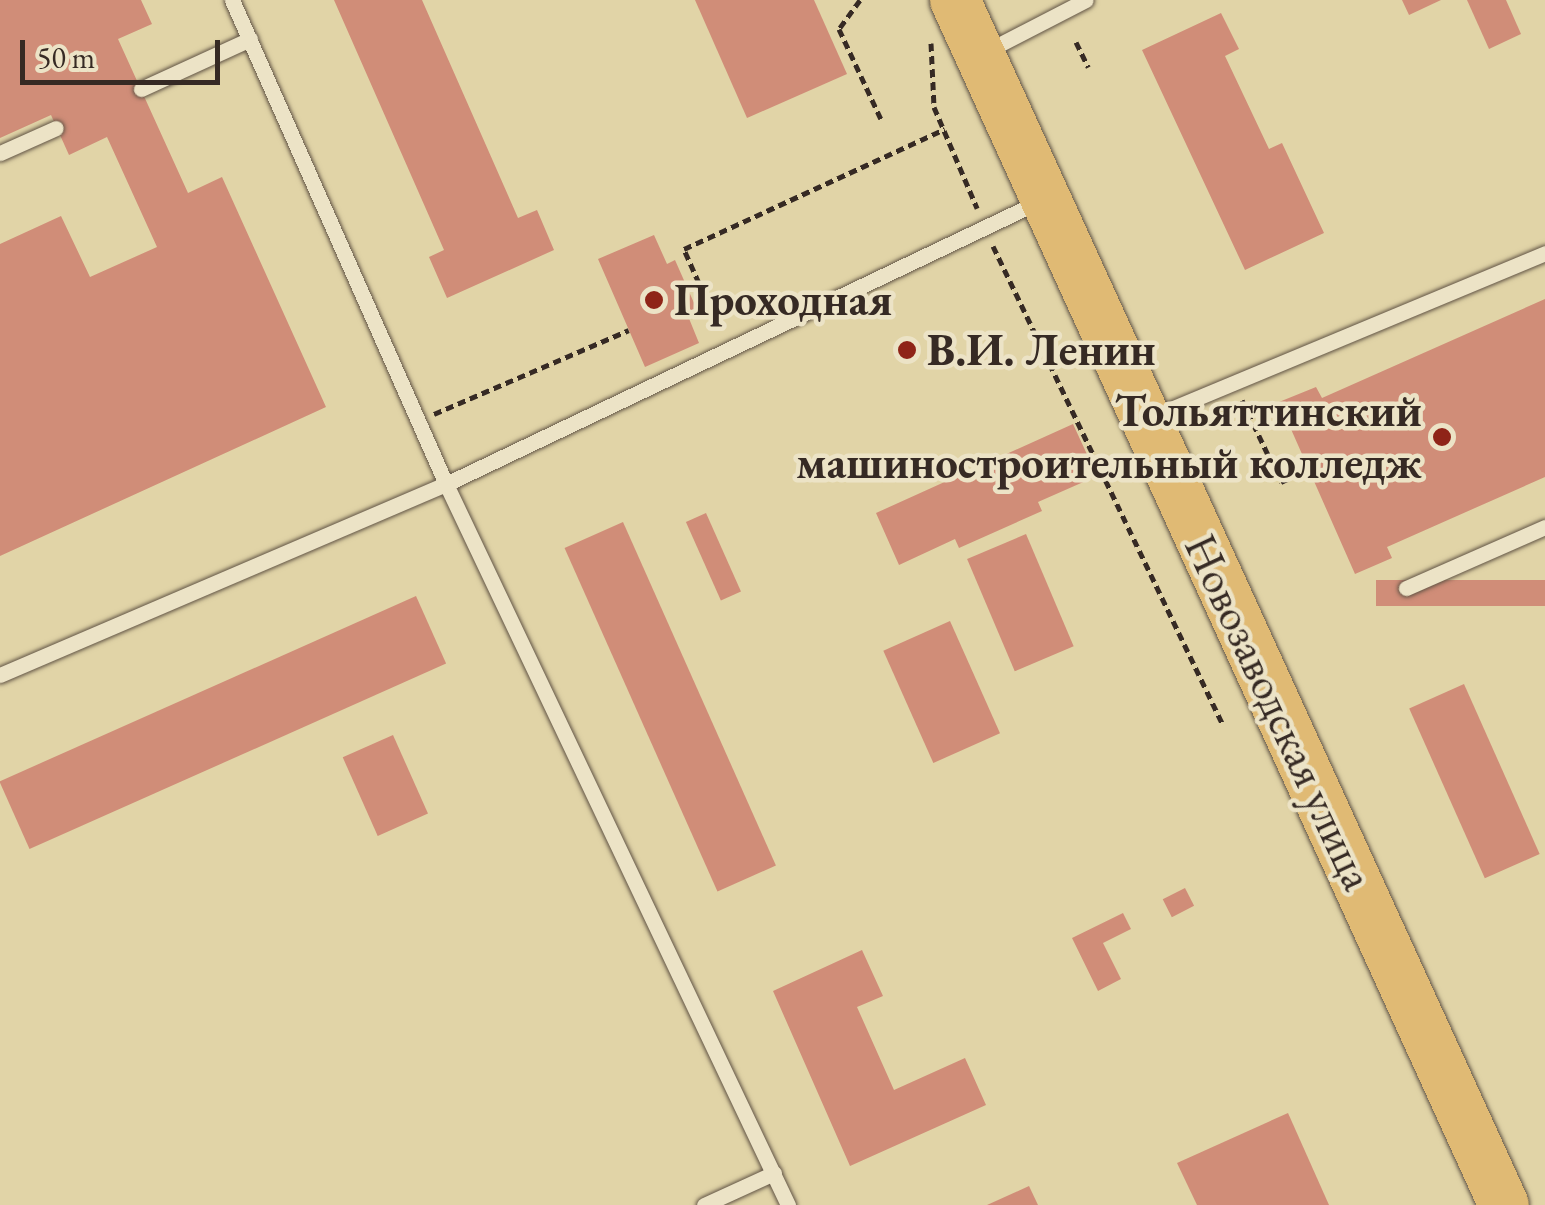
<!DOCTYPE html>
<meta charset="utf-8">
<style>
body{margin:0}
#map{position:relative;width:1545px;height:1205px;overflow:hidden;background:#e1d4a7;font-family:"EB Garamond",serif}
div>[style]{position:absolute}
.building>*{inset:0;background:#d08d78;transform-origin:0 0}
.path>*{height:5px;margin-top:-2.5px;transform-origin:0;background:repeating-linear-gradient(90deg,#362a24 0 8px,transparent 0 13px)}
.roads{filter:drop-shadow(0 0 2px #615445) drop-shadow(0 0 2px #615445)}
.service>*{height:15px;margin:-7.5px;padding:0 7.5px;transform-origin:7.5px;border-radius:7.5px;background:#ece3c6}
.primary>*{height:50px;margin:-25px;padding:0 25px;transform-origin:25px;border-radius:25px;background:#e0ba74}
.dots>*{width:28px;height:28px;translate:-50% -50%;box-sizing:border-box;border:5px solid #ece3c6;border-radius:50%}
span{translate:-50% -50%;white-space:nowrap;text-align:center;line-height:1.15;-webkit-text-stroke:9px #ece3c6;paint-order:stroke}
.poi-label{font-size:45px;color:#362a24;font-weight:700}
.left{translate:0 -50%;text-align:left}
.right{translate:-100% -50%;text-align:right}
.street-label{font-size:45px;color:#362a24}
.scale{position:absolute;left:20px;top:40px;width:200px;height:45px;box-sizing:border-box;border:5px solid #362a24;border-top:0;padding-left:12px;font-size:30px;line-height:35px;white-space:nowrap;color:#362a24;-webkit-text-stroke:8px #ece3c6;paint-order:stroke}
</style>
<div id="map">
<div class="building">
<i style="clip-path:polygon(0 0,141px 0,152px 24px,118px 39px,188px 193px,222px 177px,326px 407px,0 556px,0 244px,61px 216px,90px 277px,157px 247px,107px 137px,69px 155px,51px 115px,0 138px)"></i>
<i style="clip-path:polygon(334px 0,422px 0,518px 218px,537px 210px,554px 250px,447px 298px,429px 257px,444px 250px)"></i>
<i style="clip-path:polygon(695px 0,814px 0,847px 74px,747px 118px)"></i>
<i style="clip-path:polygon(1402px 0,1441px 0,1409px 15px)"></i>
<i style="clip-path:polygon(1467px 0,1506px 0,1521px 34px,1489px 49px)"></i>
<i style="clip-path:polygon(1221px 13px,1239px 49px,1225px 56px,1269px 149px,1282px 143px,1324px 233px,1245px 270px,1142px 50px)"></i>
<i style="clip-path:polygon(654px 235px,667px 264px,675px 260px,698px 312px,688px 316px,699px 343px,645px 367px,598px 259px)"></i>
<i style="clip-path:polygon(1545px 299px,1545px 477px,1387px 547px,1392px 558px,1355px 574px,1279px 402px,1316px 387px,1322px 398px)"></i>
<i style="clip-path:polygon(1073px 424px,1097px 476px,1038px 502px,1042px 511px,959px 548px,955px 539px,899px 565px,876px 513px)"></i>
<i style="left:706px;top:513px;width:86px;height:22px;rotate:66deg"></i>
<i style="left:623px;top:522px;width:376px;height:64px;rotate:66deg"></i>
<i style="left:1026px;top:534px;width:122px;height:64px;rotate:67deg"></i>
<i style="left:1545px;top:580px;width:26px;height:169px;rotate:90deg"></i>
<i style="left:416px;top:596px;width:74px;height:456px;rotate:66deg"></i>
<i style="left:950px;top:621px;width:123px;height:73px;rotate:66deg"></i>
<i style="left:1464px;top:684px;width:186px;height:60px;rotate:66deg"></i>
<i style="left:393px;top:735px;width:86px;height:55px;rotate:66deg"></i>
<i style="left:1185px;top:888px;width:20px;height:25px;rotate:63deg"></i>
<i style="clip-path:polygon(1123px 913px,1131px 929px,1103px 943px,1121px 979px,1098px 991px,1072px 938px)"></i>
<i style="clip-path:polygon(862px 950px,883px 996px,857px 1007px,894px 1090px,965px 1058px,986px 1105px,850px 1166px,773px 991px)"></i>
<i style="clip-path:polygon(1288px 1113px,1329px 1205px,1197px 1205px,1177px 1163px)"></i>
<i style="clip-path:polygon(1029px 1186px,1038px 1205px,987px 1205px)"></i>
</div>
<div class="path">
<i style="left:860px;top:0;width:36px;rotate:126deg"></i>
<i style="left:839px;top:29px;width:99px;rotate:65deg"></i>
<i style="left:1076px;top:42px;width:28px;rotate:64deg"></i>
<i style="left:931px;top:43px;width:64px;rotate:87.3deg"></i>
<i style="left:934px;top:107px;width:110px;rotate:66.9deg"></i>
<i style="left:993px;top:246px;width:531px;rotate:64.35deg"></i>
<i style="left:687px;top:288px;width:13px;rotate:-23deg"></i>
<i style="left:699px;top:283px;width:37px;rotate:-114deg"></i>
<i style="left:684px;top:249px;width:287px;rotate:-24.7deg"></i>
<i style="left:1242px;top:400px;width:91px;rotate:64.6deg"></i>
<i style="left:1281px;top:482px;width:31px;rotate:-25deg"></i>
<i style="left:434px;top:414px;width:212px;rotate:-23.3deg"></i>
</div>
<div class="roads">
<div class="service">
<i style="left:232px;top:0;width:529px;rotate:66.15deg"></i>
<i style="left:446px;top:484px;width:798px;rotate:64.62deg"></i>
<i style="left:987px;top:51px;width:111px;rotate:-27.3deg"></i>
<i style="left:141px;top:89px;width:120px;rotate:-24.6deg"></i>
<i style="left:0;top:153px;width:61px;rotate:-24.1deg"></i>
<i style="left:1154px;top:416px;width:424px;rotate:-22.6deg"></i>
<i style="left:1406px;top:588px;width:152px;rotate:-23.7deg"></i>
<i style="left:0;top:675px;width:485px;rotate:-23.2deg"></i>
<i style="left:446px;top:484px;width:656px;rotate:-25.47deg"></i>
<i style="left:704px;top:1205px;width:77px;rotate:-24.6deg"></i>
</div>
<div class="primary">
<i style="left:955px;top:0;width:1324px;rotate:65.51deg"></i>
</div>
</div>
<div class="dots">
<i style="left:654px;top:300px;background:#8f2418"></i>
<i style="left:907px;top:350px;background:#8f2418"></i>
<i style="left:1442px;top:437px;background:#8f2418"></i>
</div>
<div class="poi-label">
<span class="left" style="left:674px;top:300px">Проходная</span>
<span class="left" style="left:927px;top:350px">В.И. Ленин</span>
<span class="right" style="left:1422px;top:437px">Тольяттинский<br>машиностроительный колледж</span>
</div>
<div class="street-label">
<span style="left:1279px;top:712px;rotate:65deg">Новозаводская улица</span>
</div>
<div class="scale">50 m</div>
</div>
